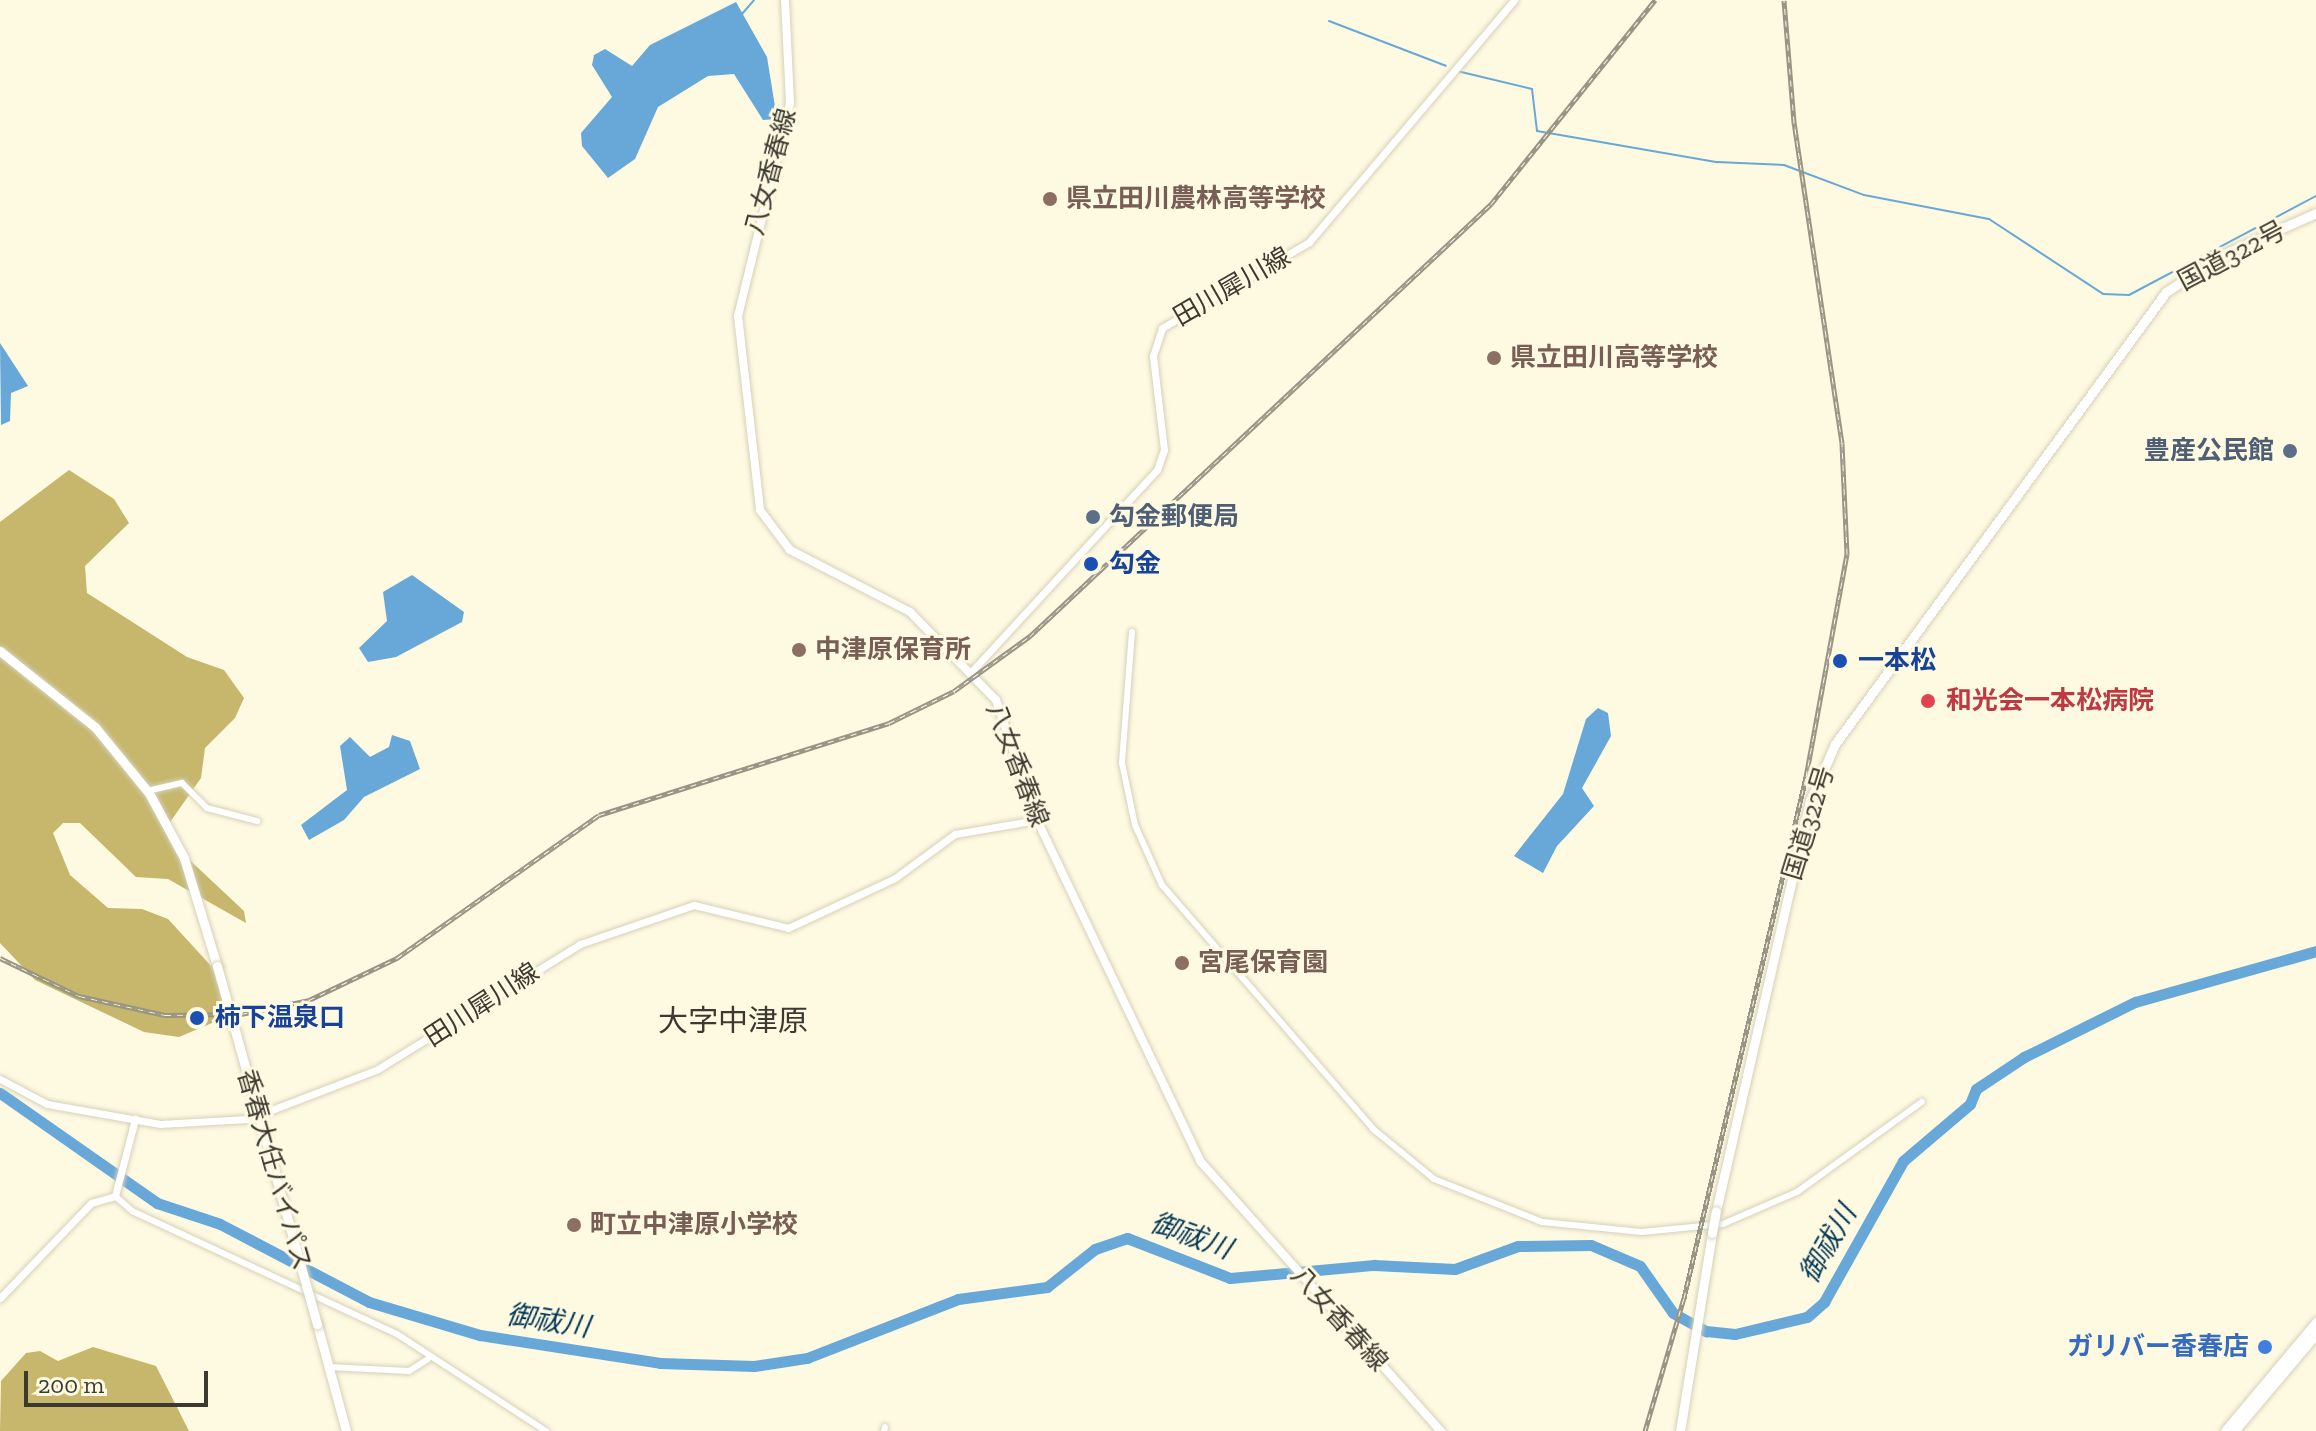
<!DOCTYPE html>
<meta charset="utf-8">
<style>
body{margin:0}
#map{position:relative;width:2316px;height:1431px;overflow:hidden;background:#fef9e1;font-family:"Zilla Slab","Noto Sans JP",serif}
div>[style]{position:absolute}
.forest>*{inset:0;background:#c6b76d}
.water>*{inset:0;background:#67a8d8}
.stream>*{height:2px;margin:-1px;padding:0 1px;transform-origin:1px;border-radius:1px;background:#67a8d8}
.river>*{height:11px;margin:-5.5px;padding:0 5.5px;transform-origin:5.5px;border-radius:5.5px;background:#67a8d8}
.roads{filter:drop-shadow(0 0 2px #d5d1b9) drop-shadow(0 0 2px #d5d1b9)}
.tertiary>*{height:6px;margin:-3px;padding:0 3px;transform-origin:3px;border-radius:3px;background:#fff}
.secondary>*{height:7px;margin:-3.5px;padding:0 3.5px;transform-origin:3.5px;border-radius:3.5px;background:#fff}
.primary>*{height:8px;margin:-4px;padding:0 4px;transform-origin:4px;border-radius:4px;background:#fff}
.trunk>*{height:9px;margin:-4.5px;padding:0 4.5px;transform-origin:4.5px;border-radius:4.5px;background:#fff}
.rail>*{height:5px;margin-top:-2.5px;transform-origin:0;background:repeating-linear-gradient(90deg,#fef9e1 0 6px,#989585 0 12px);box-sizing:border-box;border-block:2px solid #989585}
.bridges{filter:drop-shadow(0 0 2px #d5d1b9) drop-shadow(0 0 2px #d5d1b9)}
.trunk-bridge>*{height:9px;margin:-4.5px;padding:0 4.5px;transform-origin:4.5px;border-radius:4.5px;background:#fff}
.dots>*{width:22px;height:22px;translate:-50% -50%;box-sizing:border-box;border:4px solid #fef9e1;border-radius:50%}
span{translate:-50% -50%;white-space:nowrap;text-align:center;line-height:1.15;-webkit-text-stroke:6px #fef9e1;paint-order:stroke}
.street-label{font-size:26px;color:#3b3930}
.education-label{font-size:26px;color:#785e54;font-weight:700}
.left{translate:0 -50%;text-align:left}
.service-label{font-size:26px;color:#4e5e75;font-weight:700}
.right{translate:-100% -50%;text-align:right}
.transit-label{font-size:26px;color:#164399;font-weight:700}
.health-label{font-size:26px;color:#be3a42;font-weight:700}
.shop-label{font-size:26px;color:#366cbe;font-weight:700}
.water-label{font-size:28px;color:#003756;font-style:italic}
.quarter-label{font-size:30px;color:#3b3930}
.scale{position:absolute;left:24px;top:1371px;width:184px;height:36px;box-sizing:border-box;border:4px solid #3b3930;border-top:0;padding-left:10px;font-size:24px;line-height:28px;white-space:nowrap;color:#3b3930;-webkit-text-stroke:6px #fef9e1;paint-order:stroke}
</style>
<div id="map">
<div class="forest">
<i style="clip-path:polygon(69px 470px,114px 499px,129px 523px,85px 566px,87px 593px,187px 657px,224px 670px,244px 698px,235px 718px,205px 748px,201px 778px,168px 825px,181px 852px,244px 911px,246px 923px,168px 879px,136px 877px,80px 823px,63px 823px,53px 833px,70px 875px,108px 908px,142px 909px,168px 919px,213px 968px,224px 1004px,212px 1023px,179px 1037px,144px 1032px,35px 980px,0 943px,0 522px)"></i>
<i style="clip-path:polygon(93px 1347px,156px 1366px,189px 1431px,0 1431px,1px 1381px,26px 1353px,40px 1351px,58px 1361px)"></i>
</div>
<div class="water">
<i style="clip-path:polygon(736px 2px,767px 57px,777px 119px,763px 120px,734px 74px,708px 76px,658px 107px,635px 159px,608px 178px,582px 146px,581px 133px,612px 97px,592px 65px,594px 55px,605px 49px,632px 66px,650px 45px)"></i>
<i style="clip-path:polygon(0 343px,28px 386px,11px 393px,10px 421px,1px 425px)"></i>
<i style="clip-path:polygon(412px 575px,464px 612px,462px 622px,396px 657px,368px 662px,359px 648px,387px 621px,383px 592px)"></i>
<i style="clip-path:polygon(1598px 708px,1608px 713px,1611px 736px,1582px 788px,1594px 806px,1557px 846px,1543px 873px,1514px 856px,1563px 794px,1586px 719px)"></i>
<i style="clip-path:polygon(392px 735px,410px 741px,420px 769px,364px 797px,344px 820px,309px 840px,301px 825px,347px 790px,340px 746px,350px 737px,370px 757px,389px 747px)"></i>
</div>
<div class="stream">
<i style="left:742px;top:14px;width:18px;rotate:-49deg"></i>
<i style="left:1329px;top:21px;width:125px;rotate:21deg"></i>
<i style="left:1457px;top:71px;width:77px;rotate:13.5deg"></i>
<i style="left:1532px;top:89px;width:42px;rotate:83.2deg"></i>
<i style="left:1537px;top:131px;width:183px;rotate:9.8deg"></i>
<i style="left:1717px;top:162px;width:67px;rotate:2.6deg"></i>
<i style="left:1784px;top:165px;width:85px;rotate:20.6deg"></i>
<i style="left:1864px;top:195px;width:127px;rotate:10.9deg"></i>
<i style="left:1989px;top:219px;width:136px;rotate:33.3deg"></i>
<i style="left:2103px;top:294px;width:26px;rotate:2deg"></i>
<i style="left:2129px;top:295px;width:212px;rotate:-27.9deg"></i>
</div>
<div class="river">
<i style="left:0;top:1093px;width:192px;rotate:35deg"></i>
<i style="left:157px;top:1203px;width:66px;rotate:18.4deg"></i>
<i style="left:220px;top:1224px;width:168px;rotate:27.6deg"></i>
<i style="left:369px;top:1302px;width:116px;rotate:16.6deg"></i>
<i style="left:480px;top:1335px;width:182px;rotate:8.8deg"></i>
<i style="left:660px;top:1363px;width:94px;rotate:1.8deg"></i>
<i style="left:754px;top:1366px;width:54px;rotate:-8.6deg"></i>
<i style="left:807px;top:1358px;width:162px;rotate:-21.3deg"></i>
<i style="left:958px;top:1299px;width:90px;rotate:-7.7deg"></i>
<i style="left:1047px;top:1287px;width:61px;rotate:-38.4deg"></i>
<i style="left:1095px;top:1249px;width:34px;rotate:-19deg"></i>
<i style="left:1127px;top:1238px;width:110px;rotate:21.2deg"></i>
<i style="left:1230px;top:1278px;width:145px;rotate:-5.2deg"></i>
<i style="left:1374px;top:1265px;width:81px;rotate:2.8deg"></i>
<i style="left:1455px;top:1269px;width:67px;rotate:-20.1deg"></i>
<i style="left:1518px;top:1246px;width:73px;rotate:-0.8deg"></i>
<i style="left:1591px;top:1245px;width:53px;rotate:23.2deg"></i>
<i style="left:1640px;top:1266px;width:57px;rotate:54.9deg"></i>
<i style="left:1673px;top:1313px;width:38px;rotate:29deg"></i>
<i style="left:1706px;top:1331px;width:29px;rotate:6deg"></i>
<i style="left:1735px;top:1334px;width:74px;rotate:-13.3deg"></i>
<i style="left:1807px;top:1317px;width:23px;rotate:-41deg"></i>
<i style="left:1824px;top:1302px;width:162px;rotate:-60.7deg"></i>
<i style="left:1903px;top:1161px;width:88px;rotate:-40.4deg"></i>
<i style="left:1970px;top:1104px;width:16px;rotate:-68deg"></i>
<i style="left:1976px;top:1089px;width:58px;rotate:-33.7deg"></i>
<i style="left:2024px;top:1057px;width:124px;rotate:-26.4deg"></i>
<i style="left:2135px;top:1002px;width:188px;rotate:-15.7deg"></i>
</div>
<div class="roads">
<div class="tertiary">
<i style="left:1132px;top:632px;width:131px;rotate:94.4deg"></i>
<i style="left:1122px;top:763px;width:63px;rotate:78.2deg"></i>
<i style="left:1135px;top:825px;width:66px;rotate:65.8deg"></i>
<i style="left:1162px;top:885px;width:323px;rotate:49.1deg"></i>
<i style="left:1373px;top:1129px;width:79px;rotate:39.3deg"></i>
<i style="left:1434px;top:1179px;width:116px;rotate:21.7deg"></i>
<i style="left:1542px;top:1222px;width:100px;rotate:5.7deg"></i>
<i style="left:1642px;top:1232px;width:81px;rotate:-5.6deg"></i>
<i style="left:1723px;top:1224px;width:81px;rotate:-23.4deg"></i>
<i style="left:1797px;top:1192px;width:154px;rotate:-35.8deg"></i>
<i style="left:147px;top:791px;width:36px;rotate:-13deg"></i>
<i style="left:182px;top:783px;width:35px;rotate:45deg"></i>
<i style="left:207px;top:808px;width:52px;rotate:14.6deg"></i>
<i style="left:115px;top:1196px;width:23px;rotate:41deg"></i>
<i style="left:132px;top:1211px;width:292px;rotate:24.9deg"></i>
<i style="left:397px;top:1334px;width:178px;rotate:33.1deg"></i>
<i style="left:329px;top:1367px;width:80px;rotate:2.9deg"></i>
<i style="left:409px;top:1371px;width:22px;rotate:-32deg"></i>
<i style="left:884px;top:1431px;width:4px;rotate:-76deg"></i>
</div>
<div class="secondary">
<i style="left:971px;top:672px;width:275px;rotate:-47.4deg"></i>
<i style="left:1157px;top:470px;width:21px;rotate:-71deg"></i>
<i style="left:1164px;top:450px;width:95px;rotate:-96.7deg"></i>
<i style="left:1153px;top:356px;width:29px;rotate:-72deg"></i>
<i style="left:1162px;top:328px;width:170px;rotate:-30.3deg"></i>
<i style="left:1309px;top:242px;width:317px;rotate:-49.7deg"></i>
<i style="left:0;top:1079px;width:53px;rotate:28deg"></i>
<i style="left:47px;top:1104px;width:115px;rotate:10deg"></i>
<i style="left:160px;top:1124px;width:88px;rotate:-3.3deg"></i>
<i style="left:248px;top:1119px;width:139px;rotate:-21deg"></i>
<i style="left:378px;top:1069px;width:238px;rotate:-31.7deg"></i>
<i style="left:580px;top:944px;width:120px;rotate:-18.9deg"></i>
<i style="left:694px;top:905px;width:97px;rotate:13.7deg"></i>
<i style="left:788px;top:928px;width:118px;rotate:-25deg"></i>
<i style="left:895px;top:878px;width:74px;rotate:-36.3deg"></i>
<i style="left:955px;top:834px;width:83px;rotate:-9.7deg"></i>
<i style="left:0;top:1298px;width:132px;rotate:-46.2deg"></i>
<i style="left:91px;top:1203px;width:25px;rotate:-16deg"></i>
<i style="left:115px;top:1196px;width:80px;rotate:-75.4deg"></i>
</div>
<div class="primary">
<i style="left:785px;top:0;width:103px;rotate:87.2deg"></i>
<i style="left:790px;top:103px;width:219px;rotate:103.7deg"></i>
<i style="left:738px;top:316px;width:195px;rotate:83.5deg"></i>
<i style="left:760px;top:510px;width:50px;rotate:53.1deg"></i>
<i style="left:790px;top:550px;width:135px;rotate:27.3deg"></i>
<i style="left:910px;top:612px;width:123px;rotate:45.7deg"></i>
<i style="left:996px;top:700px;width:127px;rotate:71.1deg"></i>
<i style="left:1037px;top:820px;width:379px;rotate:64.4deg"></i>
<i style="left:1201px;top:1162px;width:361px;rotate:48.3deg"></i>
</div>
<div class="trunk">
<i style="left:0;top:651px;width:122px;rotate:38.7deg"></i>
<i style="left:95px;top:727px;width:85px;rotate:50.7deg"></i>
<i style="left:149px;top:793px;width:74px;rotate:61.7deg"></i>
<i style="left:184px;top:858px;width:113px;rotate:73deg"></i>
<i style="left:1716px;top:1211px;width:421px;rotate:-77.1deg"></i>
<i style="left:1810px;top:801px;width:62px;rotate:-66.3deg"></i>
<i style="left:1835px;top:744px;width:560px;rotate:-53.78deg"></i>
<i style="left:2166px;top:292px;width:69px;rotate:-33.2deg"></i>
<i style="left:2224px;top:254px;width:101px;rotate:-24deg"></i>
<i style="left:317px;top:1324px;width:111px;rotate:74.8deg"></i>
<i style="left:1680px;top:1431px;width:201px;rotate:-80.8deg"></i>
<i style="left:2225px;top:1431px;width:142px;rotate:-50.1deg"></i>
<i style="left:2234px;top:1431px;width:127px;rotate:-49.8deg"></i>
</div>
</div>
<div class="rail">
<i style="left:0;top:958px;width:88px;rotate:25.7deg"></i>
<i style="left:79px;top:996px;width:88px;rotate:12.5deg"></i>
<i style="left:165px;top:1015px;width:76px;rotate:-0.8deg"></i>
<i style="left:241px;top:1014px;width:69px;rotate:-11.6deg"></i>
<i style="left:309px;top:1000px;width:98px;rotate:-25.5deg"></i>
<i style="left:397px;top:958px;width:247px;rotate:-35.3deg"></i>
<i style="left:599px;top:815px;width:304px;rotate:-17.6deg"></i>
<i style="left:889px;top:723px;width:72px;rotate:-26.2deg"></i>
<i style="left:954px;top:691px;width:94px;rotate:-35.9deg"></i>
<i style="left:1030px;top:636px;width:632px;rotate:-43.14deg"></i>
<i style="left:1491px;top:204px;width:262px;rotate:-51.2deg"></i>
<i style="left:1645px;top:1431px;width:139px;rotate:-73.7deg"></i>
<i style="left:1684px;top:1298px;width:535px;rotate:-76.82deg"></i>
<i style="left:1806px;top:777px;width:227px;rotate:-79.6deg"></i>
<i style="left:1847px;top:554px;width:111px;rotate:-92.6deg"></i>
<i style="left:1842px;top:443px;width:325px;rotate:-98.5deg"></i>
<i style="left:1794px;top:122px;width:122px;rotate:-94.7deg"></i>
</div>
<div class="bridges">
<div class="trunk-bridge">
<i style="left:217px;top:966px;width:372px;rotate:74.4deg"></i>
<i style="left:1712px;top:1233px;width:22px;rotate:-80deg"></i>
</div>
</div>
<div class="dots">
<i style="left:1050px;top:199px;background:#8d6e63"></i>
<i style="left:1494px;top:358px;background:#8d6e63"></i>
<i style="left:2290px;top:451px;background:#5c6f8a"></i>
<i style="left:1093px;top:517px;background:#5c6f8a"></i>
<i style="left:1091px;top:564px;background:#1a4fb4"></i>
<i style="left:799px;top:650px;background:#8d6e63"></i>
<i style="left:1840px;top:661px;background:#1a4fb4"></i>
<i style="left:1928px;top:701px;background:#e0444e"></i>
<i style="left:1182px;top:963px;background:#8d6e63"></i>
<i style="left:197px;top:1018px;background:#1a4fb4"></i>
<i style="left:574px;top:1225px;background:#8d6e63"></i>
<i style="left:2265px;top:1347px;background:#3f7fe0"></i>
</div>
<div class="street-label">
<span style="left:771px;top:172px;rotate:-75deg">八女香春線</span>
<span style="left:2232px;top:256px;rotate:-28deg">国道322号</span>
<span style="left:1232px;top:287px;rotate:-30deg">田川犀川線</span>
<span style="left:1017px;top:765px;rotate:69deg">八女香春線</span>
<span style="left:1809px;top:823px;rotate:-73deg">国道322号</span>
<span style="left:482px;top:1005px;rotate:-33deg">田川犀川線</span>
<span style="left:274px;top:1170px;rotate:74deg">香春大任バイパス</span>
<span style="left:1339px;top:1319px;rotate:48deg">八女香春線</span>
</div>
<div class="education-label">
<span class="left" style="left:1066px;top:199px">県立田川農林高等学校</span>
<span class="left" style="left:1510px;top:358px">県立田川高等学校</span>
<span class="left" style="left:815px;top:650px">中津原保育所</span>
<span class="left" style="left:1198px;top:963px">宮尾保育園</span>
<span class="left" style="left:590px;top:1225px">町立中津原小学校</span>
</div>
<div class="service-label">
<span class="right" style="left:2274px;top:451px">豊産公民館</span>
<span class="left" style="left:1109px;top:517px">勾金郵便局</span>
</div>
<div class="transit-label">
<span class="left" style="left:1109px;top:564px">勾金</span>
<span class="left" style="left:1858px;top:661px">一本松</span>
<span class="left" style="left:215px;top:1018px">柿下温泉口</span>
</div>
<div class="health-label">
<span class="left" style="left:1946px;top:701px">和光会一本松病院</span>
</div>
<div class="shop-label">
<span class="right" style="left:2249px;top:1347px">ガリバー香春店</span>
</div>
<div class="water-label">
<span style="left:1191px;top:1236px;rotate:20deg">御祓川</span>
<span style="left:1828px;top:1244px;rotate:-60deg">御祓川</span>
<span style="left:548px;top:1321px;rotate:9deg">御祓川</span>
</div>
<div class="quarter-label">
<span style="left:733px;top:1021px">大字中津原</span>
</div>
<div class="scale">200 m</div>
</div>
